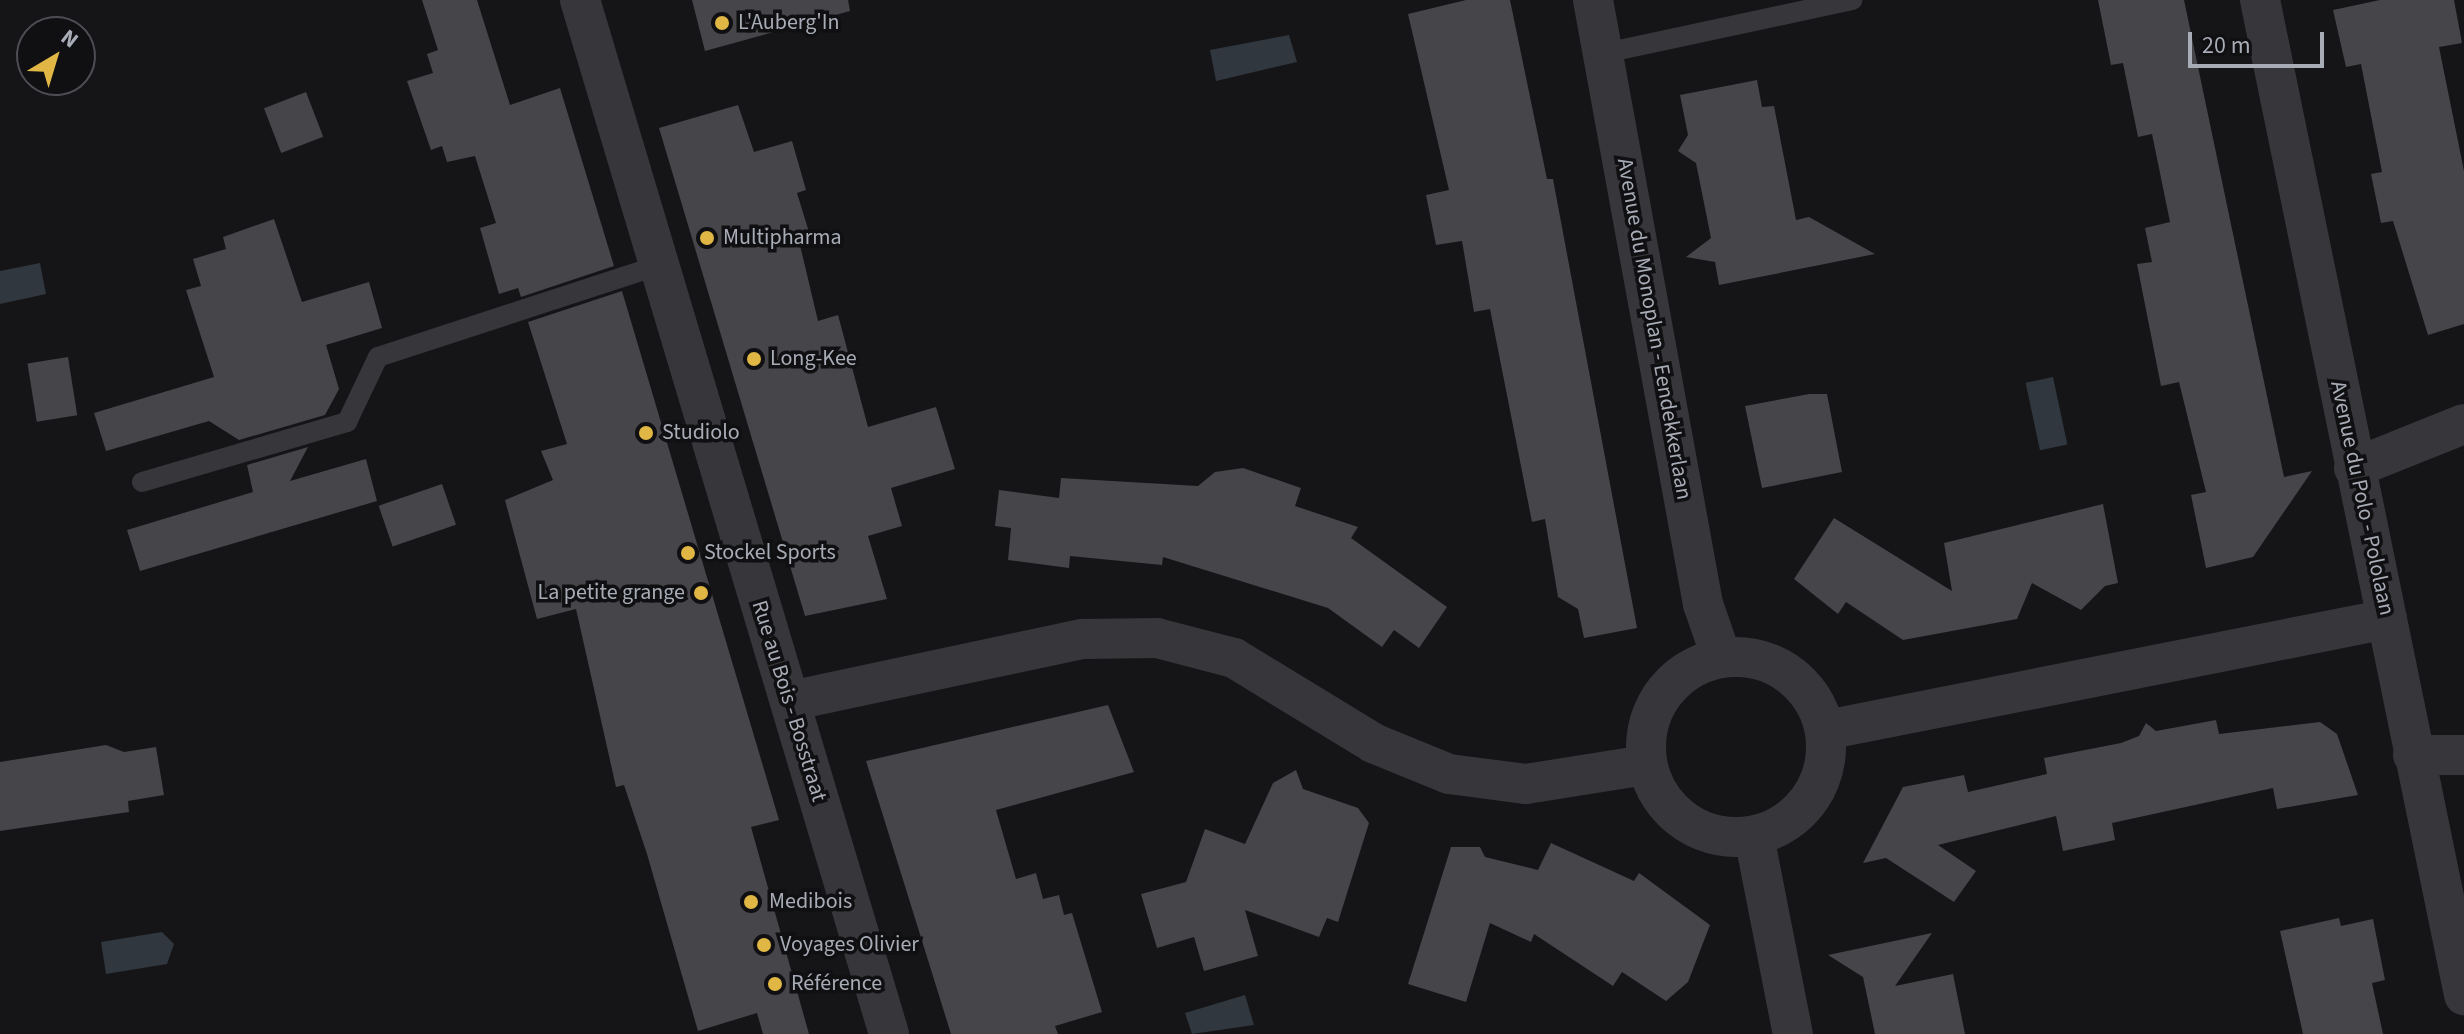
<!DOCTYPE html>
<meta charset="utf-8">
<style>
body{margin:0}
#map{position:relative;width:2464px;height:1034px;overflow:hidden;background:#151517;font-family:"Source Sans 3",sans-serif}
div>[style]{position:absolute}
.water>*{inset:0;background:#30373e;transform-origin:0 0}
.building>*{inset:0;background:#45454a;transform-origin:0 0}
.lane>*{height:20px;margin:-10px;padding:0 10px;transform-origin:10px;border-radius:10px;background:#37373b}
.street>*{height:40px;margin:-20px;padding:0 20px;transform-origin:20px;border-radius:20px;background:#37373b}
.street>.ring{margin:-20px;padding:0;box-sizing:content-box;background:none;border:40px solid #37373b;border-radius:50%}
.dots>*{width:22px;height:22px;translate:-50% -50%;box-sizing:border-box;border:4px solid #101012;border-radius:50%}
span{translate:-50% -50%;white-space:nowrap;text-align:center;line-height:1.15;-webkit-text-stroke:7px #101012;paint-order:stroke}
.poi-label{font-size:22px;color:#a8acb6}
.left{translate:0 -50%;text-align:left}
.right{translate:-100% -50%;text-align:right}
.street-label{font-size:22px;color:#a8acb6}
.north{position:absolute;left:16px;top:16px;width:80px;height:80px;box-sizing:border-box;background:#101012;border:2px solid #4d4e54;border-radius:50%;rotate:38deg;font-size:22px;font-weight:700;line-height:32px;text-align:center;color:#a8acb6}
.north::after{content:'';display:block;margin:auto;width:28px;height:36px;background:#e0b645;clip-path:polygon(50% 0,100% 100%,50% 72%,0 100%)}
.scale{position:absolute;left:2188px;top:32px;width:136px;height:36px;box-sizing:border-box;border:4px solid #a8acb6;border-top:0;padding-left:10px;font-size:24px;line-height:28px;white-space:nowrap;color:#a8acb6;-webkit-text-stroke:6px #101012;paint-order:stroke}
</style>
<div id="map">
<div class="water">
<i style="clip-path:polygon(1289px 35px,1297px 62px,1216px 81px,1210px 50px)"></i>
<i style="clip-path:polygon(40px 263px,46px 294px,0 304px,0 271px)"></i>
<i style="left:2053px;top:377px;width:69px;height:28px;rotate:78deg"></i>
<i style="clip-path:polygon(162px 932px,174px 944px,167px 964px,106px 974px,101px 942px)"></i>
<i style="clip-path:polygon(1245px 995px,1254px 1025px,1192px 1034px,1185px 1013px)"></i>
</div>
<div class="building">
<i style="clip-path:polygon(422px 0,477px 0,510px 105px,560px 88px,614px 266px,521px 297px,518px 288px,499px 294px,480px 228px,496px 223px,475px 156px,447px 162px,442px 146px,431px 150px,407px 81px,433px 73px,427px 54px,438px 50px)"></i>
<i style="clip-path:polygon(692px 0,848px 0,850px 11px,705px 51px)"></i>
<i style="clip-path:polygon(1466px 0,1510px 0,1547px 179px,1553px 179px,1637px 628px,1584px 638px,1578px 609px,1558px 597px,1545px 519px,1532px 522px,1490px 309px,1474px 312px,1462px 241px,1436px 245px,1426px 195px,1449px 190px,1408px 14px)"></i>
<i style="clip-path:polygon(2098px 0,2184px 0,2284px 477px,2312px 471px,2253px 557px,2206px 568px,2191px 495px,2206px 492px,2179px 382px,2161px 386px,2137px 264px,2152px 262px,2145px 228px,2170px 222px,2152px 134px,2138px 137px,2123px 63px,2111px 65px)"></i>
<i style="clip-path:polygon(2380px 0,2454px 0,2462px 43px,2439px 47px,2464px 171px,2464px 324px,2428px 335px,2393px 221px,2381px 223px,2371px 174px,2382px 172px,2361px 64px,2346px 67px,2333px 10px)"></i>
<i style="clip-path:polygon(1757px 80px,1762px 107px,1774px 106px,1796px 220px,1809px 217px,1875px 254px,1719px 285px,1715px 262px,1686px 257px,1711px 238px,1696px 163px,1678px 151px,1688px 135px,1680px 95px)"></i>
<i style="left:306px;top:92px;width:48px;height:45px;rotate:69deg"></i>
<i style="clip-path:polygon(738px 105px,754px 152px,792px 141px,806px 190px,797px 193px,809px 232px,800px 245px,818px 321px,838px 315px,868px 427px,936px 407px,955px 469px,891px 488px,902px 526px,868px 536px,887px 599px,805px 616px,659px 128px)"></i>
<i style="clip-path:polygon(274px 219px,302px 302px,369px 282px,382px 328px,326px 345px,339px 389px,325px 415px,239px 440px,209px 421px,106px 451px,94px 413px,214px 377px,186px 290px,201px 286px,193px 259px,226px 249px,223px 237px)"></i>
<i style="clip-path:polygon(622px 291px,779px 820px,751px 827px,809px 1034px,763px 1034px,757px 1013px,698px 1031px,647px 854px,624px 785px,616px 787px,576px 609px,537px 619px,505px 500px,553px 480px,541px 451px,567px 444px,528px 322px)"></i>
<i style="left:68px;top:357px;width:59px;height:41px;rotate:81deg"></i>
<i style="clip-path:polygon(1809px 394px,1827px 394px,1842px 472px,1762px 488px,1745px 406px)"></i>
<i style="clip-path:polygon(308px 447px,290px 481px,366px 459px,377px 501px,140px 571px,127px 530px,253px 492px,247px 465px)"></i>
<i style="clip-path:polygon(1243px 468px,1301px 488px,1295px 506px,1358px 527px,1351px 538px,1447px 607px,1419px 648px,1394px 630px,1382px 647px,1328px 608px,1163px 557px,1162px 565px,1070px 556px,1069px 568px,1008px 560px,1011px 528px,995px 526px,999px 490px,1059px 498px,1061px 478px,1198px 486px,1215px 472px)"></i>
<i style="left:442px;top:484px;width:43px;height:67px;rotate:71deg"></i>
<i style="clip-path:polygon(2103px 504px,2118px 583px,2105px 586px,2081px 610px,2032px 583px,2017px 619px,1903px 640px,1846px 602px,1838px 614px,1794px 579px,1834px 518px,1952px 591px,1944px 543px)"></i>
<i style="clip-path:polygon(1108px 705px,1134px 772px,996px 810px,1016px 879px,1036px 873px,1043px 899px,1059px 895px,1064px 915px,1072px 913px,1102px 1012px,1055px 1026px,1058px 1034px,951px 1034px,866px 761px)"></i>
<i style="clip-path:polygon(2216px 720px,2219px 734px,2320px 722px,2337px 734px,2358px 795px,2277px 809px,2273px 788px,2112px 823px,2115px 840px,2063px 851px,2056px 816px,1938px 845px,1976px 871px,1954px 902px,1886px 858px,1863px 863px,1903px 787px,1964px 775px,1968px 792px,2047px 774px,2044px 758px,2121px 743px,2139px 736px,2146px 723px,2156px 731px)"></i>
<i style="clip-path:polygon(106px 745px,124px 752px,156px 747px,164px 795px,128px 801px,129px 812px,0 831px,0 762px)"></i>
<i style="clip-path:polygon(1296px 770px,1303px 789px,1358px 808px,1369px 823px,1338px 922px,1327px 918px,1319px 937px,1245px 910px,1258px 956px,1204px 971px,1194px 937px,1157px 948px,1141px 894px,1186px 882px,1205px 829px,1245px 844px,1273px 783px)"></i>
<i style="clip-path:polygon(1551px 843px,1634px 881px,1639px 873px,1710px 925px,1688px 982px,1666px 1001px,1622px 972px,1613px 986px,1534px 934px,1531px 942px,1490px 923px,1466px 1002px,1408px 984px,1451px 847px,1480px 847px,1485px 857px,1538px 870px)"></i>
<i style="clip-path:polygon(2339px 918px,2341px 926px,2373px 919px,2385px 980px,2372px 983px,2383px 1034px,2303px 1034px,2280px 931px)"></i>
<i style="clip-path:polygon(1932px 933px,1895px 986px,1953px 974px,1965px 1034px,1875px 1034px,1863px 977px,1828px 955px)"></i>
</div>
<div class="lane">
<i style="left:1605px;top:53px;width:253px;rotate:-12.1deg"></i>
<i style="left:142px;top:482px;width:214px;rotate:-16.3deg"></i>
<i style="left:347px;top:422px;width:72px;rotate:-64.5deg"></i>
<i style="left:378px;top:357px;width:293px;rotate:-18.1deg"></i>
</div>
<div class="street">
<i style="left:580px;top:0;width:1079px;rotate:73.36deg"></i>
<i style="left:1593px;top:0;width:614px;rotate:79.68deg"></i>
<i style="left:1703px;top:604px;width:55px;rotate:70.9deg"></i>
<i style="left:2260px;top:0;width:1016px;rotate:78.41deg"></i>
<i style="left:2354px;top:468px;width:118px;rotate:-21.8deg"></i>
<i class="ring" style="left:1646px;top:657px;width:140px;height:140px"></i>
<i style="left:790px;top:701px;width:299px;rotate:-12deg"></i>
<i style="left:1082px;top:639px;width:75px;rotate:-0.8deg"></i>
<i style="left:1157px;top:638px;width:80px;rotate:14.6deg"></i>
<i style="left:1234px;top:658px;width:163px;rotate:31.4deg"></i>
<i style="left:1373px;top:743px;width:82px;rotate:22.2deg"></i>
<i style="left:1449px;top:774px;width:78px;rotate:7.4deg"></i>
<i style="left:1526px;top:784px;width:121px;rotate:-9deg"></i>
<i style="left:1826px;top:730px;width:572px;rotate:-11.19deg"></i>
<i style="left:2413px;top:755px;width:51px"></i>
<i style="left:1754px;top:836px;width:202px;rotate:78.9deg"></i>
</div>
<div class="dots">
<i style="left:722px;top:23px;background:#e0b645"></i>
<i style="left:707px;top:238px;background:#e0b645"></i>
<i style="left:754px;top:359px;background:#e0b645"></i>
<i style="left:646px;top:433px;background:#e0b645"></i>
<i style="left:688px;top:553px;background:#e0b645"></i>
<i style="left:701px;top:593px;background:#e0b645"></i>
<i style="left:751px;top:902px;background:#e0b645"></i>
<i style="left:764px;top:945px;background:#e0b645"></i>
<i style="left:775px;top:984px;background:#e0b645"></i>
</div>
<div class="poi-label">
<span class="left" style="left:738px;top:23px">L'Auberg'In</span>
<span class="left" style="left:723px;top:238px">Multipharma</span>
<span class="left" style="left:770px;top:359px">Long-Kee</span>
<span class="left" style="left:662px;top:433px">Studiolo</span>
<span class="left" style="left:704px;top:553px">Stockel Sports</span>
<span class="right" style="left:685px;top:593px">La petite grange</span>
<span class="left" style="left:769px;top:902px">Medibois</span>
<span class="left" style="left:780px;top:945px">Voyages Olivier</span>
<span class="left" style="left:791px;top:984px">Référence</span>
</div>
<div class="street-label">
<span style="left:1654px;top:329px;rotate:80deg">Avenue du Monoplan - Eendekkerlaan</span>
<span style="left:2362px;top:498px;rotate:78deg">Avenue du Polo - Pololaan</span>
<span style="left:789px;top:701px;rotate:73deg">Rue au Bois - Bosstraat</span>
</div>
<div class="north">N</div>
<div class="scale">20 m</div>
</div>
